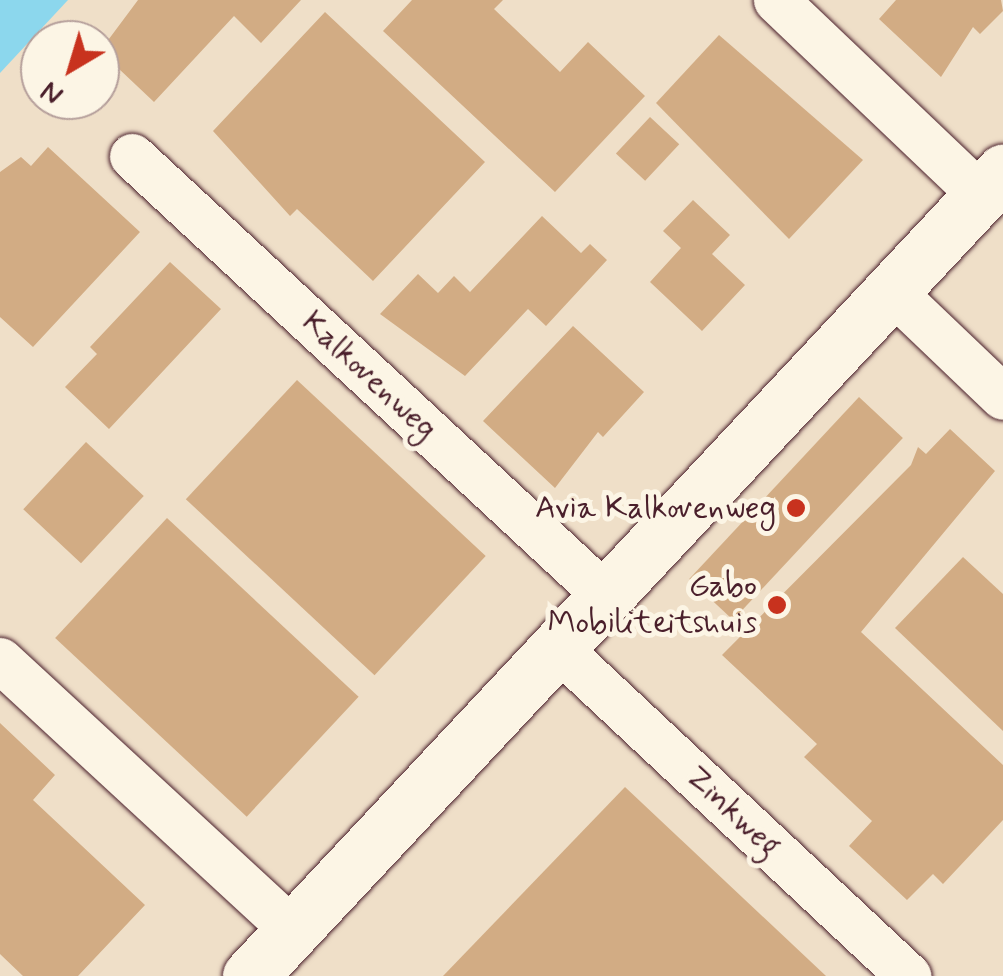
<!DOCTYPE html>
<style>
body{margin:0}
#map{position:relative;width:1003px;height:976px;overflow:hidden;background:#efdfc8;font-family:Mynerve,sans-serif}
div>[style]{position:absolute}
.water>*{inset:0;background:#8cd7ed}
.building>*{inset:0;background:#d2ac84;transform-origin:0 0}
.roads{filter:drop-shadow(0 0 2px #4a1f2b) drop-shadow(0 0 2px #4a1f2b)}
.street>*{height:45px;margin:-22.5px;padding:0 22.5px;transform-origin:22.5px;border-radius:22.5px;background:#fcf5e5}
.secondary>*{height:55px;margin:-27.5px;padding:0 27.5px;transform-origin:27.5px;border-radius:27.5px;background:#fcf5e5}
.dots>*{width:28px;height:28px;translate:-50% -50%;box-sizing:border-box;border:5px solid #fcf5e5;border-radius:50%}
span{translate:-50% -50%;white-space:nowrap;text-align:center;line-height:1.15;-webkit-text-stroke:10px #fcf5e5;paint-order:stroke}
.street-label{font-size:32px;color:#4a1f2b}
.poi-label{font-size:32px;color:#4a1f2b}
.right{translate:-100% -50%;text-align:right}
.north{position:absolute;left:20px;top:20px;width:100px;height:100px;box-sizing:border-box;background:#fcf5e5;border:2px solid #b59f9b;border-radius:50%;rotate:218deg;font-size:28px;font-weight:700;line-height:40px;text-align:center;color:#4a1f2b}
.north::after{content:'';display:block;margin:auto;width:35px;height:45px;background:#c8321e;clip-path:polygon(50% 0,100% 100%,50% 72%,0 100%)}
</style>
<div id="map">
<div class="water">
<i style="clip-path:polygon(0 0,68px 0,0 73px)"></i>
</div>
<div class="building">
<i style="clip-path:polygon(138px 0,301px 0,261px 43px,234px 16px,154px 102px,100px 51px)"></i>
<i style="clip-path:polygon(412px 0,503px 0,494px 9px,560px 72px,588px 42px,645px 96px,555px 192px,383px 31px)"></i>
<i style="clip-path:polygon(896px 0,1001px 0,1003px 11px,980px 34px,973px 27px,941px 77px,879px 19px)"></i>
<i style="clip-path:polygon(325px 12px,485px 162px,373px 281px,297px 209px,290px 216px,213px 131px)"></i>
<i style="clip-path:polygon(719px 35px,863px 160px,789px 239px,656px 103px)"></i>
<i style="left:650px;top:117px;width:40px;height:50px;rotate:43deg"></i>
<i style="clip-path:polygon(48px 147px,140px 232px,33px 347px,0 317px,0 172px,21px 157px,31px 166px)"></i>
<i style="clip-path:polygon(693px 200px,730px 235px,712px 254px,745px 285px,702px 331px,650px 282px,681px 248px,663px 231px)"></i>
<i style="clip-path:polygon(542px 216px,581px 253px,590px 244px,607px 260px,546px 326px,528px 309px,465px 376px,380px 314px,418px 274px,438px 293px,454px 276px,470px 292px)"></i>
<i style="clip-path:polygon(170px 262px,221px 309px,109px 429px,65px 387px,97px 354px,90px 347px)"></i>
<i style="clip-path:polygon(573px 326px,644px 392px,603px 437px,598px 432px,555px 488px,483px 421px)"></i>
<i style="left:297px;top:380px;width:258px;height:163px;rotate:43deg"></i>
<i style="left:859px;top:397px;width:60px;height:249px;rotate:43deg"></i>
<i style="clip-path:polygon(950px 429px,995px 471px,861px 632px,1003px 765px,1003px 820px,943px 884px,933px 874px,907px 900px,849px 846px,872px 821px,804px 757px,817px 744px,722px 655px,911px 465px,918px 447px,926px 454px)"></i>
<i style="left:86px;top:442px;width:79px;height:92px;rotate:43deg"></i>
<i style="left:167px;top:518px;width:262px;height:164px;rotate:43deg"></i>
<i style="clip-path:polygon(963px 557px,1003px 594px,1003px 731px,895px 628px)"></i>
<i style="clip-path:polygon(0 723px,55px 775px,33px 800px,145px 905px,78px 976px,23px 976px,0 954px)"></i>
<i style="clip-path:polygon(625px 787px,826px 976px,443px 976px)"></i>
</div>
<div class="roads">
<div class="street">
<i style="left:776px;top:0;width:283px;rotate:43.6deg"></i>
<i style="left:132px;top:156px;width:647px;rotate:42.87deg"></i>
<i style="left:892px;top:291px;width:153px;rotate:43.7deg"></i>
<i style="left:558px;top:648px;width:480px;rotate:43.1deg"></i>
<i style="left:0;top:660px;width:398px;rotate:42.7deg"></i>
</div>
<div class="secondary">
<i style="left:250px;top:976px;width:1102px;rotate:-46.88deg"></i>
</div>
</div>
<div class="dots">
<i style="left:796px;top:508px;background:#c8321e"></i>
<i style="left:777px;top:605px;background:#c8321e"></i>
</div>
<div class="street-label">
<span style="left:369px;top:376px;rotate:43deg">Kalkovenweg</span>
<span style="left:733px;top:812px;rotate:43deg">Zinkweg</span>
</div>
<div class="poi-label">
<span class="right" style="left:776px;top:508px">Avia Kalkovenweg</span>
<span class="right" style="left:757px;top:605px">Gabo<br>Mobiliteitshuis</span>
</div>
<div class="north">N</div>
</div>
